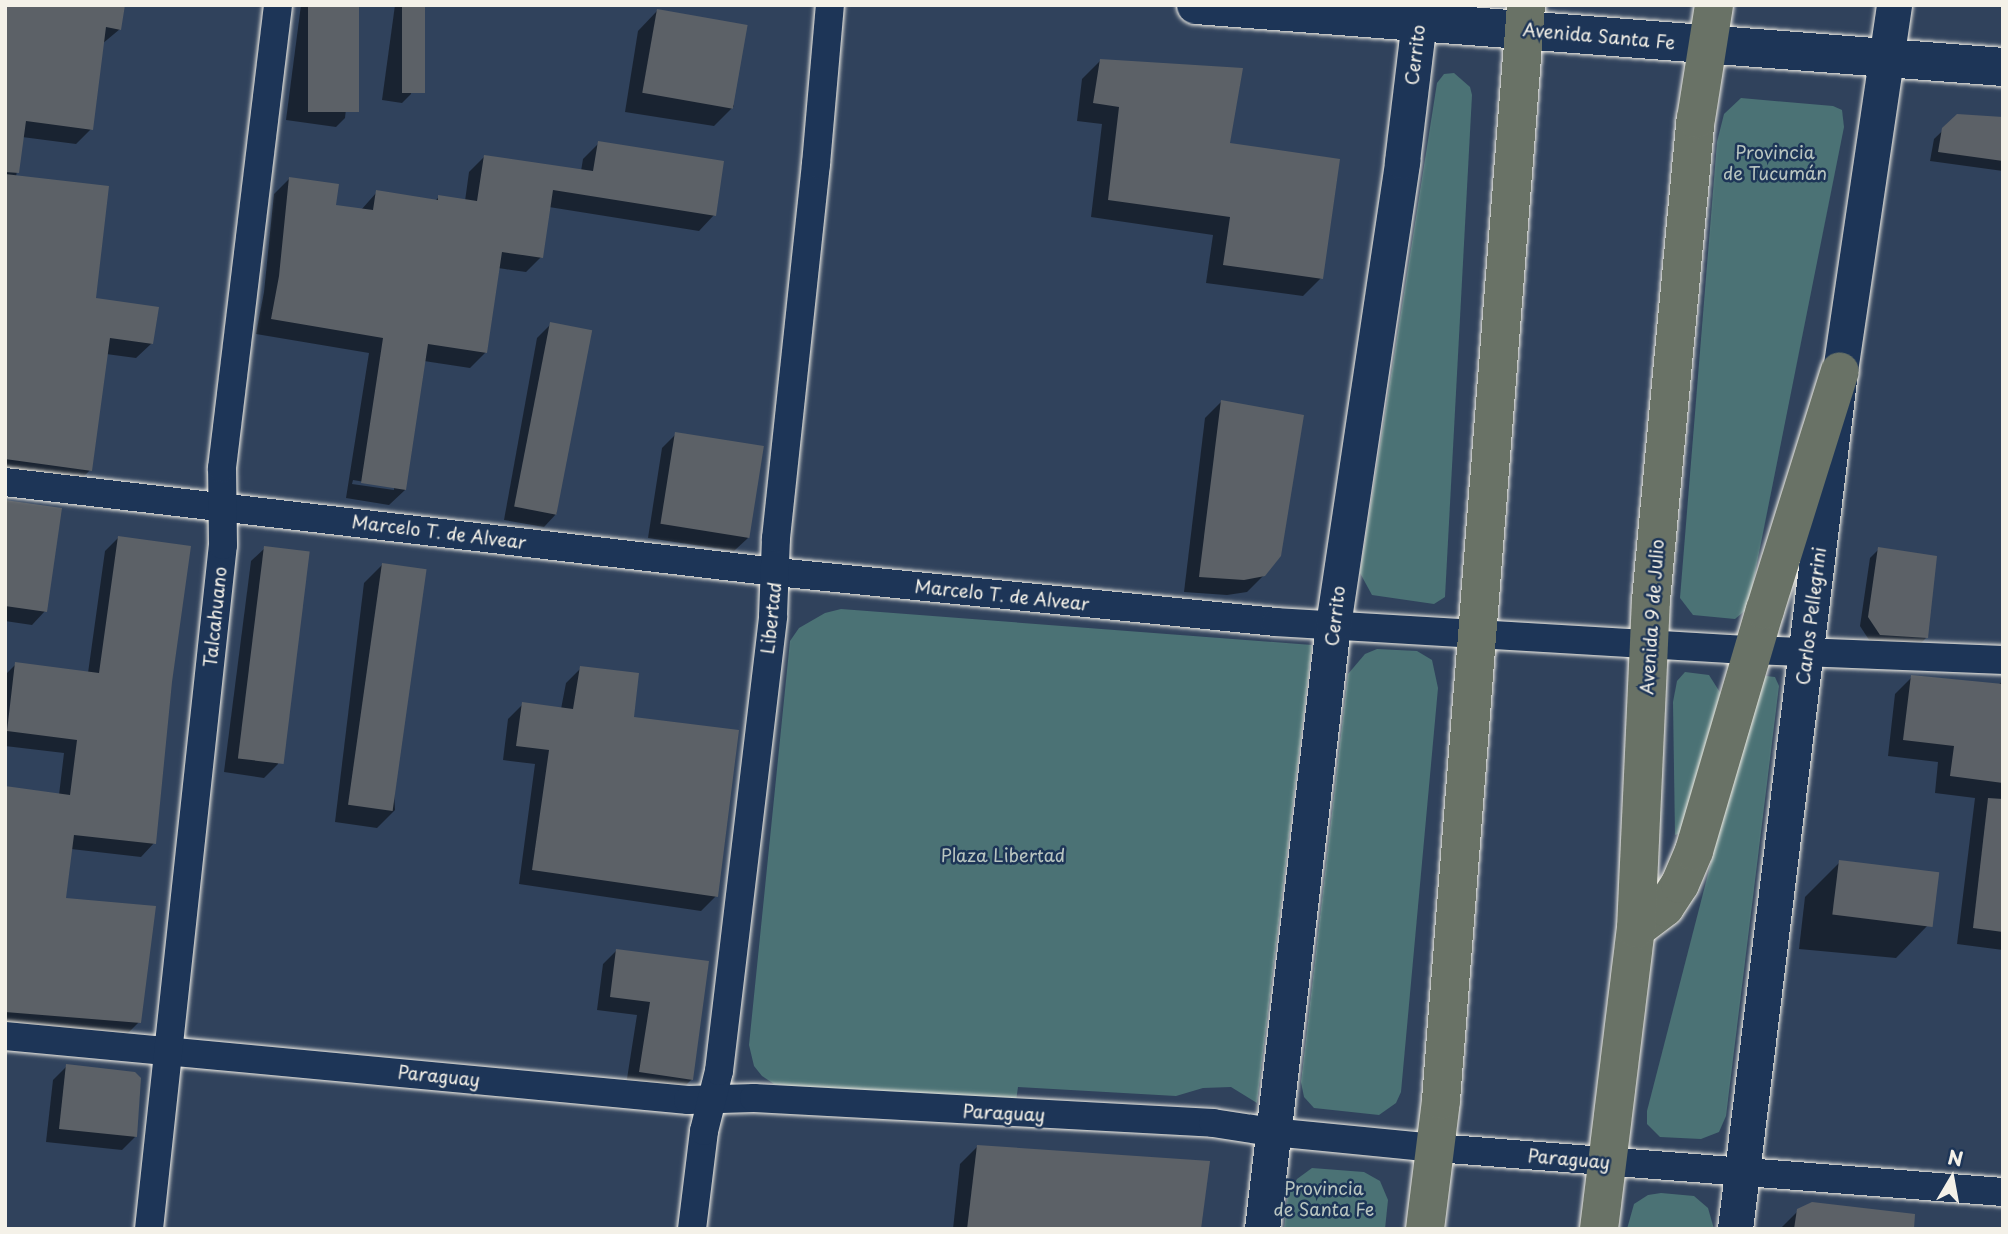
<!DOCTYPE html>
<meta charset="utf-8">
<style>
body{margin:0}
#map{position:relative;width:2008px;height:1234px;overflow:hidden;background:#30425c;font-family:"Playpen Sans",sans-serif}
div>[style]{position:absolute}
.green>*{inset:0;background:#4b7275}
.shadow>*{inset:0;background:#0007}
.building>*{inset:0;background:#5c6167;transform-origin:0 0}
.roads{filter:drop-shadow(0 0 2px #f4f1e8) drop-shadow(0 0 2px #f4f1e8)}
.minor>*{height:28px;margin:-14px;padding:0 14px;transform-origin:14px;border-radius:14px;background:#1d3557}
.tertiary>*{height:35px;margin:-17.5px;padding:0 17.5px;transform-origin:17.5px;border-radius:17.5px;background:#1d3557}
.secondary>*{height:38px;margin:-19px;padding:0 19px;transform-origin:19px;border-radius:19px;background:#1d3557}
.trunk>*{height:38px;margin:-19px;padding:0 19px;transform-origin:19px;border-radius:19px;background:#697266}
span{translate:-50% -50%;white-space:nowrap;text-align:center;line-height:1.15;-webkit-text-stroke:5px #1d3557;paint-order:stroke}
.street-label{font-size:18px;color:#f4f1e8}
.park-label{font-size:18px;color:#b9c5c0}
.frame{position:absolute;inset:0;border:7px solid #f4f1e8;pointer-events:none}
.north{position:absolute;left:1917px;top:1143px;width:70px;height:70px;-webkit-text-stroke:5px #1d3557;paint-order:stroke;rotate:10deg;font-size:19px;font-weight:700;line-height:28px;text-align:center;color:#f4f1e8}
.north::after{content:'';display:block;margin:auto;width:24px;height:32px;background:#f4f1e8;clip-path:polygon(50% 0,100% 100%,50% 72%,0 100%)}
</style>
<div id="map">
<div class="green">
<i style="clip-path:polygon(1454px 73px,1470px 87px,1472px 95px,1445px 597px,1434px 604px,1372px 595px,1360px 573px,1437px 83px,1444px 74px)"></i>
<i style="clip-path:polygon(1741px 98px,1833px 106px,1842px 110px,1844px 127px,1748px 608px,1735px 619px,1693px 615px,1680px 598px,1717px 142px,1724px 114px)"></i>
<i style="clip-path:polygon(841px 609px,1312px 645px,1257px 1103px,1231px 1087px,1203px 1088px,1176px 1096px,1018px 1087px,1016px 1101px,795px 1087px,774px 1084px,762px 1076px,754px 1066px,749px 1045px,790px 641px,799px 628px,825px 613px)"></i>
<i style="clip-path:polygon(1377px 649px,1417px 651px,1432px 660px,1438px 688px,1401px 1092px,1396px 1103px,1379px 1115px,1314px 1108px,1304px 1097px,1301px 1082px,1348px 674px,1365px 654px)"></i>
<i style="clip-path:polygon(1685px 672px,1709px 675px,1721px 694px,1684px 832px,1675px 835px,1673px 702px,1677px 681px)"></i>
<i style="clip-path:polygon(1766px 676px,1775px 677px,1779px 686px,1726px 1116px,1719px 1132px,1701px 1139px,1660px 1137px,1647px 1124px,1647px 1111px,1758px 680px)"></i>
<i style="clip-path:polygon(1312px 1168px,1364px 1172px,1380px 1181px,1388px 1200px,1385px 1229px,1284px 1229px,1287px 1198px,1297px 1179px)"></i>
<i style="clip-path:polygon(1661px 1193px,1694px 1196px,1708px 1208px,1714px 1229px,1627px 1229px,1634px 1204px,1648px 1195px)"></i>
</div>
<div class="shadow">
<i style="clip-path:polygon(5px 5px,120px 29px,102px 44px,91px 129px,76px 144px,22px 137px,16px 177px,94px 299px,152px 343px,136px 358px,106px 354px,90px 470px,75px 486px,5px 476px)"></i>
<i style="clip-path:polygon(301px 5px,357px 5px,345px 118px,336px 127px,286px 120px)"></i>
<i style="clip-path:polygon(395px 5px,423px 5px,411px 94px,402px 103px,382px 100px)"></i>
<i style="clip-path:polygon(657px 11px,734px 106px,714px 126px,625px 112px,638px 31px)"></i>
<i style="clip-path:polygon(1100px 61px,1228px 144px,1321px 278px,1303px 296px,1206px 283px,1213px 235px,1091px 217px,1102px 124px,1077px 121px,1082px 79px)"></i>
<i style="clip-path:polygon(1958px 116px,2003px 119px,2003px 171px,1930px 161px,1934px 139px)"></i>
<i style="clip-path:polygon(evenodd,599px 143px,714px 215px,699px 231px,549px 207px,541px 257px,526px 272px,498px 268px,486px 352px,470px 368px,424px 361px,405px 490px,389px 505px,346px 498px,369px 353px,256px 334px,264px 292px,274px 194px,289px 179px,335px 207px,361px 210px,377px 192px,435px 201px,439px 197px,465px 201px,469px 172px,485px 156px,581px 171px,583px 159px,599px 143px,353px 480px,394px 487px,394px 490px,352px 484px,353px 480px)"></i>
<i style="clip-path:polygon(551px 324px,557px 513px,544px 527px,504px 520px,537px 338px)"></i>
<i style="clip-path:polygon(1221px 402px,1264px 575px,1247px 592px,1227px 595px,1184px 592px,1205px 418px)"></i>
<i style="clip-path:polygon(676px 434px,748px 538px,734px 551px,648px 538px,662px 448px)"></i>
<i style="clip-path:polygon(5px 502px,45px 611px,32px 625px,5px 621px)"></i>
<i style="clip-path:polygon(119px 537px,170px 681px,154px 843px,141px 857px,71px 849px,64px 900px,139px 1022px,125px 1036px,5px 1028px,5px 788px,59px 795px,64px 753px,5px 746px,5px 675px,16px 664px,88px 673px,105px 551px)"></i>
<i style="clip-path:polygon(265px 548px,278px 764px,264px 778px,224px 772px,251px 561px)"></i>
<i style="clip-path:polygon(1879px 549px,1926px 638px,1917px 647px,1871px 643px,1860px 626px,1870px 558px)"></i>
<i style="clip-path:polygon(382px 565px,395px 810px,377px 828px,335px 822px,364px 583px)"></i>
<i style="clip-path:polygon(581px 668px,632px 718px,716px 896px,701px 911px,519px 884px,535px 764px,503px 760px,508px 719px,523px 704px,561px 709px,566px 683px)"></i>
<i style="clip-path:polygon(1912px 677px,1998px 685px,2003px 681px,2003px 950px,1957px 944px,1975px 798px,1935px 793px,1938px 762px,1888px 756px,1895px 694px)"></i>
<i style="clip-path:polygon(1840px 862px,1930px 923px,1896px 958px,1799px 949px,1805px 897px)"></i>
<i style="clip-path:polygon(617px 950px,707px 963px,692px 1079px,678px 1093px,626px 1085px,637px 1015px,597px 1010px,603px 964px)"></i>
<i style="clip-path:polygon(67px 1066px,135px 1137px,122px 1150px,46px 1142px,53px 1080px)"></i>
<i style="clip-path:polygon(978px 1146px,1199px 1229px,953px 1229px,960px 1164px)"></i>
<i style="clip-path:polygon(1798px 1211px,1904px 1229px,1780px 1229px)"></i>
</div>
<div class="building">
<i style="clip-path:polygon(5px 5px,125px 5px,121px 30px,106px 27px,93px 130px,26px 121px,19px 173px,5px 172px)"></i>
<i style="left:308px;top:5px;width:51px;height:107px"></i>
<i style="left:402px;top:5px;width:23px;height:88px"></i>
<i style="left:657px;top:9px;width:92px;height:85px;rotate:10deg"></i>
<i style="clip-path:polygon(1100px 59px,1243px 68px,1230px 143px,1340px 159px,1323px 279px,1223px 265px,1230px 217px,1108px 200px,1119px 107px,1093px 103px)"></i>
<i style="clip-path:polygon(1957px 114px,2003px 117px,2003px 161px,1938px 152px,1942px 128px)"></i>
<i style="clip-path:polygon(598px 141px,724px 161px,716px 216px,553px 190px,543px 258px,502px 252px,487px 353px,428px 344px,406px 490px,361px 483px,383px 338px,271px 319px,279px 276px,289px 177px,339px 184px,336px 205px,373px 210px,376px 190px,438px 200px,438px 195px,477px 201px,484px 155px,593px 171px)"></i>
<i style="clip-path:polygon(5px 174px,109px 186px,96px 298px,159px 307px,153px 344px,110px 338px,92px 471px,5px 459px)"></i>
<i style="left:550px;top:322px;width:43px;height:188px;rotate:11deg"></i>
<i style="clip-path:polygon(1221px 400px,1304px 415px,1281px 556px,1265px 576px,1244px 580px,1199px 577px)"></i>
<i style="left:675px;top:432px;width:90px;height:93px;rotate:9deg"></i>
<i style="clip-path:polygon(5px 500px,62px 508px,47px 612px,5px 606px)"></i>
<i style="clip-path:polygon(118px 536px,191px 546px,172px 682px,156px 844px,74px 835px,66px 898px,156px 906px,141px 1023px,5px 1012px,5px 786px,70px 795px,77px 740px,7px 731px,15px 662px,99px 673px)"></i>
<i style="left:264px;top:546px;width:46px;height:214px;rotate:7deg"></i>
<i style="clip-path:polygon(1878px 547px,1937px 556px,1928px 638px,1880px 635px,1868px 617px)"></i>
<i style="left:382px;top:563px;width:45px;height:244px;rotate:8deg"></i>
<i style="clip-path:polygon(580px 666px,639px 673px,634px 717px,739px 730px,718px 897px,532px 870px,549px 750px,516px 746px,522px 702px,573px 709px)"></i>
<i style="clip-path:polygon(1911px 675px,2003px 684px,2003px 783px,1950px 776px,1954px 746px,1903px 740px)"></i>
<i style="clip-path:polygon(1988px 798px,2003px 799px,2003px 932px,1973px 928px)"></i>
<i style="left:1839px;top:860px;width:101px;height:55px;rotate:7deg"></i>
<i style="clip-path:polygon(616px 949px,709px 961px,693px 1080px,639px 1072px,650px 1002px,610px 997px)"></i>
<i style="clip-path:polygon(66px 1064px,135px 1072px,141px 1078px,137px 1137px,59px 1129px)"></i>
<i style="clip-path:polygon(977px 1145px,1210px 1161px,1201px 1229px,967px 1229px)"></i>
<i style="clip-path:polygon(1812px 1202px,1915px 1214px,1914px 1229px,1794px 1229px,1797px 1209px)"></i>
</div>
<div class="roads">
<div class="minor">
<i style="left:5px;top:482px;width:776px;rotate:6.66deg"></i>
<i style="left:776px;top:572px;width:502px;rotate:5.71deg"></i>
<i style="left:1276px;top:622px;width:478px;rotate:3.4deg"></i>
<i style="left:1753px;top:650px;width:250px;rotate:2.3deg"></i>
<i style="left:5px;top:1036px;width:686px;rotate:5.35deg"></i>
<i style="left:688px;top:1100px;width:66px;rotate:-1.7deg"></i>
<i style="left:754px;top:1098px;width:460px;rotate:3.1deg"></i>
<i style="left:1213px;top:1123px;width:60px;rotate:8.7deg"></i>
<i style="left:1272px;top:1132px;width:165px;rotate:5.6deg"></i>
<i style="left:1436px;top:1148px;width:569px;rotate:4.44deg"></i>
<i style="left:149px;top:1229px;width:688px;rotate:-83.83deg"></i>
<i style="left:223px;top:545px;width:77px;rotate:-90.7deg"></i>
<i style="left:222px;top:468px;width:466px;rotate:-83.1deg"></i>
<i style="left:692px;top:1229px;width:99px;rotate:-83deg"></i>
<i style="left:704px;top:1131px;width:62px;rotate:-76deg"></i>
<i style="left:719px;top:1071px;width:458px;rotate:-83.2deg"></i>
<i style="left:773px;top:616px;width:78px;rotate:-87.8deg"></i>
<i style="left:776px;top:538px;width:376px;rotate:-83.9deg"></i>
<i style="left:816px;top:164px;width:160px;rotate:-85deg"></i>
</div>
<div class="tertiary">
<i style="left:1262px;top:1229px;width:608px;rotate:-83.3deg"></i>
<i style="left:1333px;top:625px;width:469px;rotate:-81.5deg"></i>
<i style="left:1402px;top:161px;width:157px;rotate:-83.1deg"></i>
<i style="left:1735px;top:1229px;width:864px;rotate:-83.02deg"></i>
<i style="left:1840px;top:371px;width:370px;rotate:-81.6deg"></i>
</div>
<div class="secondary">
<i style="left:1196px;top:5px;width:809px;rotate:4.39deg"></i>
</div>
<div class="trunk">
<i style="left:1636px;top:929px;width:36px;rotate:-37deg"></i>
<i style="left:1665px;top:907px;width:27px;rotate:-57deg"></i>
<i style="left:1680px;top:884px;width:36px;rotate:-67deg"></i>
<i style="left:1694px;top:851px;width:251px;rotate:-73.6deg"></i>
<i style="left:1765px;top:610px;width:250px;rotate:-72.6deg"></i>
<i style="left:1425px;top:1229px;width:130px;rotate:-82.9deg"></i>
<i style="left:1441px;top:1100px;width:1098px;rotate:-85.56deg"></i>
<i style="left:1599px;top:1229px;width:302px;rotate:-83deg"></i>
<i style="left:1636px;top:929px;width:329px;rotate:-87.4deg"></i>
<i style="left:1651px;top:600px;width:483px;rotate:-84.7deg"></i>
<i style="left:1696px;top:119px;width:115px;rotate:-81deg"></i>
</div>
</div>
<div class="street-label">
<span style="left:1599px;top:36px;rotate:5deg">Avenida Santa Fe</span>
<span style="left:1415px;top:55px;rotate:-83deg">Cerrito</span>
<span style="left:439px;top:532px;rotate:7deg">Marcelo T. de Alvear</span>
<span style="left:1002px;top:595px;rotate:6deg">Marcelo T. de Alvear</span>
<span style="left:1335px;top:616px;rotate:-83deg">Cerrito</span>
<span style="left:1811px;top:616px;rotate:-83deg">Carlos Pellegrini</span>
<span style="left:215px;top:617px;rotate:-84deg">Talcahuano</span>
<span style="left:1652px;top:617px;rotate:-86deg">Avenida 9 de Julio</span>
<span style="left:771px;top:618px;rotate:-84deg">Libertad</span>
<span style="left:439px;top:1076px;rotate:6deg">Paraguay</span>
<span style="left:1004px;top:1113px;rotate:3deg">Paraguay</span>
<span style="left:1569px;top:1159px;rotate:5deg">Paraguay</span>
</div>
<div class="park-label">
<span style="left:1775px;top:163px">Provincia<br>de Tucumán</span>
<span style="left:1003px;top:855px">Plaza Libertad</span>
<span style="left:1324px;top:1199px">Provincia<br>de Santa Fe</span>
</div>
<div class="frame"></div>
<div class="north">N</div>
</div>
